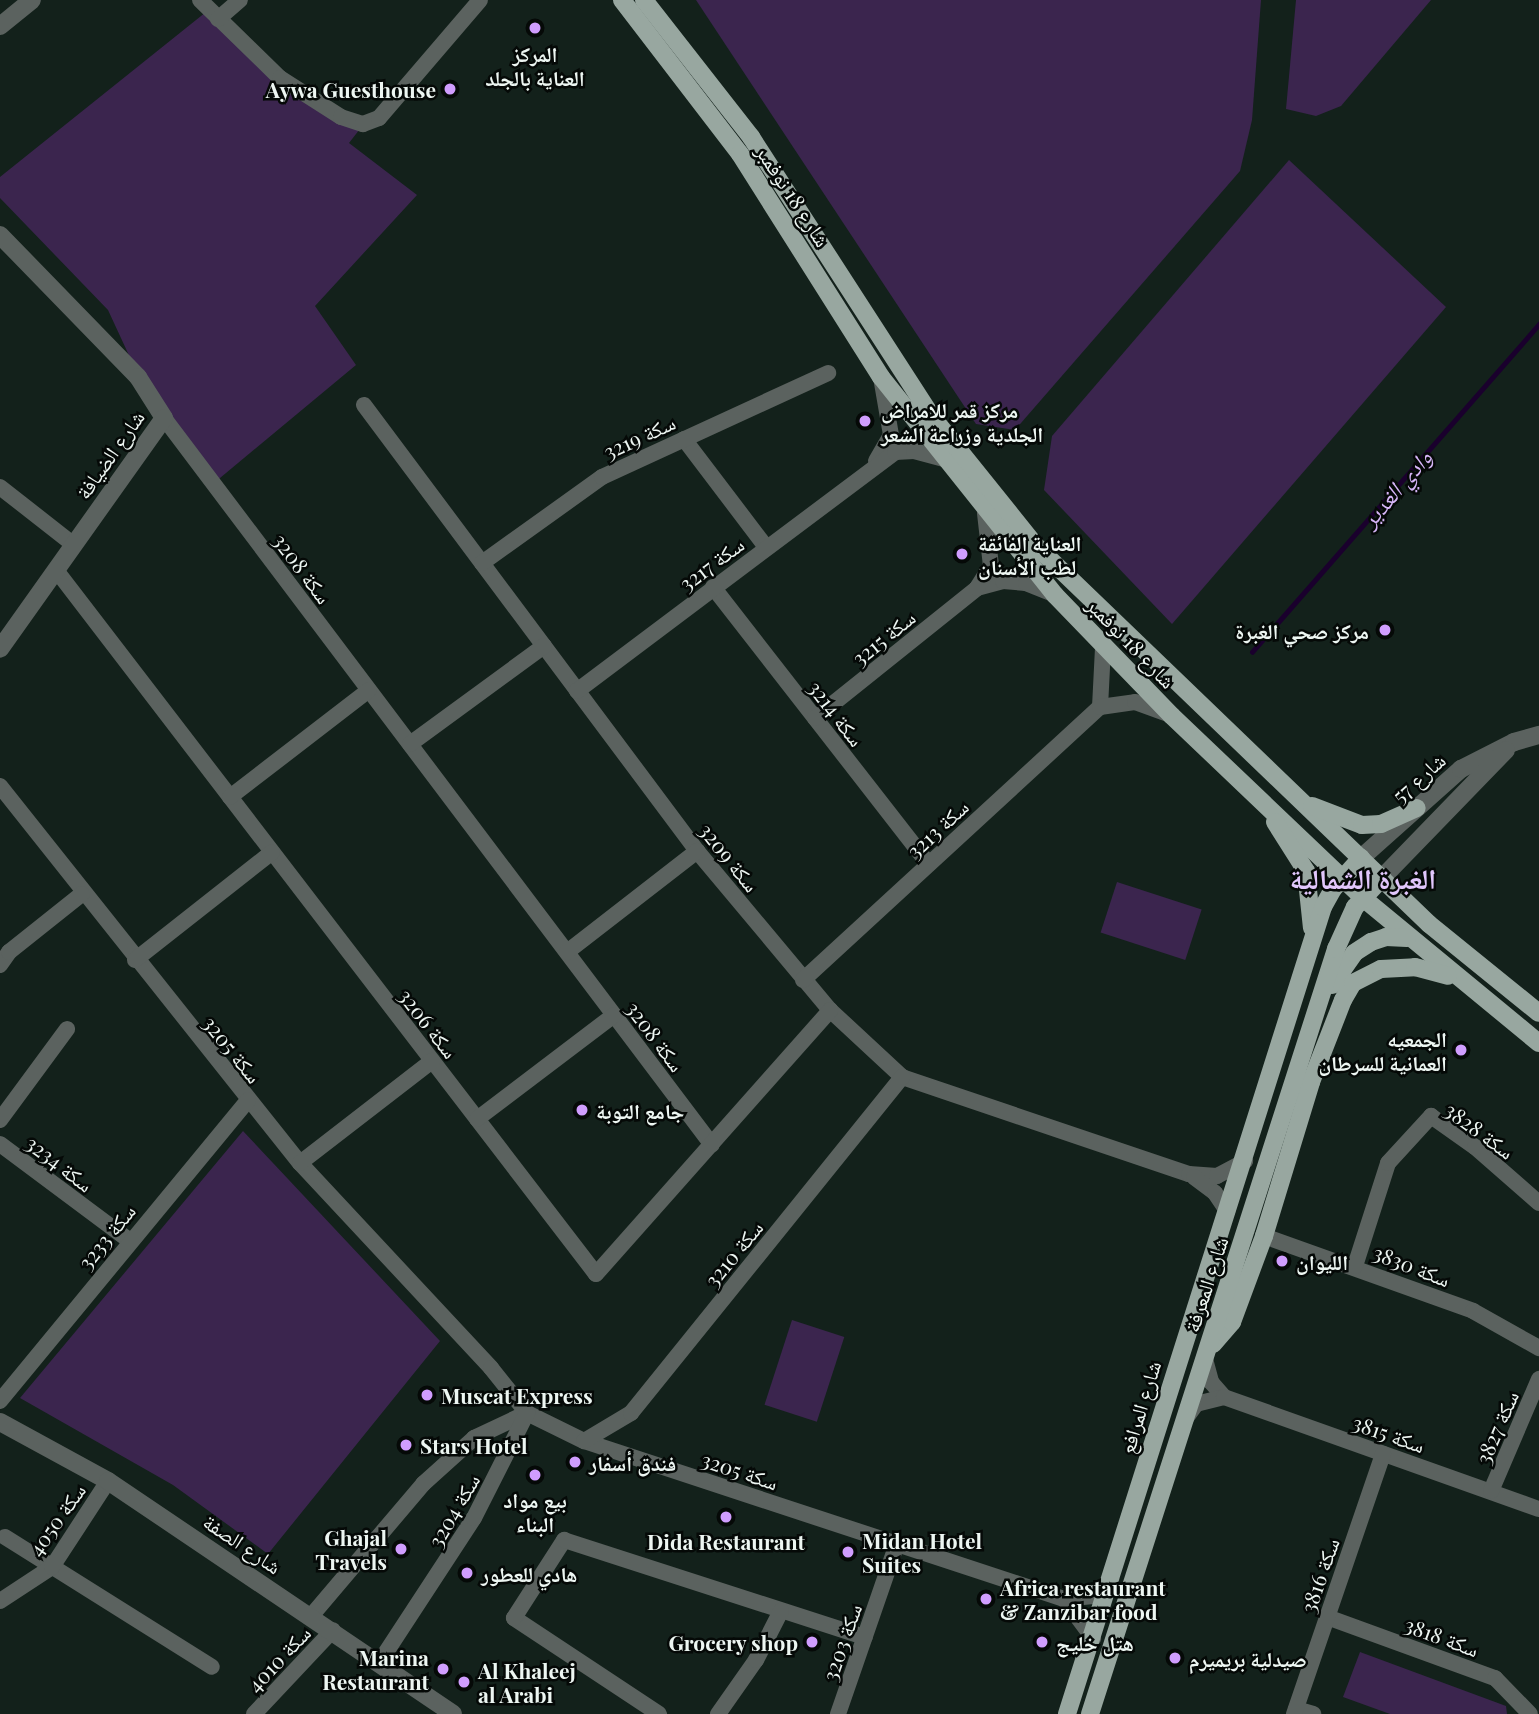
<!DOCTYPE html>
<meta charset="utf-8">
<style>
body{margin:0}
#map{position:relative;width:1539px;height:1714px;overflow:hidden;background:#13211b;font-family:"Playfair Display","Noto Naskh Arabic",serif}
div>[style]{position:absolute}
.green>*{inset:0;background:#3b254e;transform-origin:0 0}
.stream>*{height:4.5px;margin:-2.25px;padding:0 2.25px;transform-origin:2.25px;border-radius:2.25px;background:#1a002d}
.minor>*{height:16px;margin:-8px;padding:0 8px;transform-origin:8px;border-radius:8px;background:#5b625f}
.tertiary>*{height:18px;margin:-9px;padding:0 9px;transform-origin:9px;border-radius:9px;background:#5b625f}
.primary>*{height:18px;margin:-9px;padding:0 9px;transform-origin:9px;border-radius:9px;background:#98a7a0}
.dots>*{width:19px;height:19px;translate:-50% -50%;box-sizing:border-box;border:4px solid #050907;border-radius:50%}
span{translate:-50% -50%;white-space:nowrap;text-align:center;line-height:1.15;-webkit-text-stroke:5px #050907;paint-order:stroke}
.poi-label{font-size:21px;color:#edf6f2;font-weight:700}
.right{translate:-100% -50%;text-align:right}
.left{translate:0 -50%;text-align:left}
.street-label{font-size:21px;color:#edf6f2}
.water-label{font-size:23px;color:#d6b5f7;font-style:italic}
.district-label{font-size:28px;color:#e1c6fc;font-weight:700}
</style>
<div id="map">
<div class="green">
<i style="clip-path:polygon(696px 0,1261px 0,1252px 120px,1240px 171px,1015px 430px,976px 424px)"></i>
<i style="clip-path:polygon(1296px 0,1431px 0,1341px 106px,1316px 116px,1286px 109px)"></i>
<i style="clip-path:polygon(206px 12px,280px 79px,363px 125px,349px 143px,417px 195px,315px 306px,356px 365px,214px 483px,139px 377px,108px 310px,0 198px,0 177px)"></i>
<i style="clip-path:polygon(1289px 160px,1446px 307px,1172px 624px,1044px 490px,1052px 436px)"></i>
<i style="left:1117px;top:882px;width:89px;height:53px;rotate:18deg"></i>
<i style="clip-path:polygon(243px 1131px,440px 1341px,268px 1554px,173px 1485px,20px 1398px)"></i>
<i style="left:792px;top:1320px;width:55px;height:89px;rotate:18deg"></i>
<i style="clip-path:polygon(1360px 1652px,1506px 1706px,1507px 1714px,1390px 1714px,1343px 1697px)"></i>
</div>
<div class="stream">
<i style="left:1252px;top:652px;width:436px;rotate:-48.8deg"></i>
</div>
<div class="minor">
<i style="left:200px;top:0;width:112px;rotate:44.3deg"></i>
<i style="left:280px;top:78px;width:72px;rotate:32.6deg"></i>
<i style="left:341px;top:117px;width:23px;rotate:18deg"></i>
<i style="left:363px;top:124px;width:17px;rotate:-21deg"></i>
<i style="left:379px;top:118px;width:155px;rotate:-49.4deg"></i>
<i style="left:218px;top:19px;width:29px;rotate:-41deg"></i>
<i style="left:364px;top:405px;width:557px;rotate:53.25deg"></i>
<i style="left:697px;top:851px;width:207px;rotate:50.1deg"></i>
<i style="left:830px;top:1010px;width:98px;rotate:42.9deg"></i>
<i style="left:902px;top:1077px;width:303px;rotate:18.7deg"></i>
<i style="left:1189px;top:1174px;width:28px;rotate:4deg"></i>
<i style="left:1217px;top:1176px;width:32px;rotate:-28deg"></i>
<i style="left:164px;top:418px;width:910px;rotate:52.99deg"></i>
<i style="left:684px;top:439px;width:136px;rotate:52.8deg"></i>
<i style="left:876px;top:461px;width:30px;rotate:-60deg"></i>
<i style="left:891px;top:435px;width:59px;rotate:-99.8deg"></i>
<i style="left:0;top:487px;width:94px;rotate:38.1deg"></i>
<i style="left:482px;top:563px;width:148px;rotate:-35.6deg"></i>
<i style="left:602px;top:477px;width:249px;rotate:-24.7deg"></i>
<i style="left:56px;top:570px;width:887px;rotate:52.51deg"></i>
<i style="left:596px;top:1274px;width:353px;rotate:-48.4deg"></i>
<i style="left:713px;top:587px;width:351px;rotate:52.1deg"></i>
<i style="left:977px;top:588px;width:27px;rotate:-15deg"></i>
<i style="left:1003px;top:581px;width:23px;rotate:5deg"></i>
<i style="left:1026px;top:583px;width:31px;rotate:22deg"></i>
<i style="left:577px;top:691px;width:398px;rotate:-36.9deg"></i>
<i style="left:895px;top:452px;width:19px;rotate:-3deg"></i>
<i style="left:914px;top:451px;width:30px;rotate:15deg"></i>
<i style="left:1100px;top:707px;width:59px;rotate:-87.1deg"></i>
<i style="left:815px;top:718px;width:208px;rotate:-38.7deg"></i>
<i style="left:977px;top:588px;width:26px;rotate:-58deg"></i>
<i style="left:991px;top:566px;width:53px;rotate:-96.5deg"></i>
<i style="left:410px;top:744px;width:166px;rotate:-36.2deg"></i>
<i style="left:0;top:786px;width:482px;rotate:51.5deg"></i>
<i style="left:300px;top:1163px;width:280px;rotate:47deg"></i>
<i style="left:491px;top:1368px;width:58px;rotate:51.3deg"></i>
<i style="left:527px;top:1413px;width:64px;rotate:26.2deg"></i>
<i style="left:584px;top:1441px;width:505px;rotate:18.22deg"></i>
<i style="left:1064px;top:1599px;width:29px;rotate:-6deg"></i>
<i style="left:1093px;top:1596px;width:25px;rotate:-43deg"></i>
<i style="left:230px;top:797px;width:175px;rotate:-37.6deg"></i>
<i style="left:567px;top:952px;width:165px;rotate:-37.8deg"></i>
<i style="left:135px;top:960px;width:174px;rotate:-38.2deg"></i>
<i style="left:0;top:965px;width:16px;rotate:-55deg"></i>
<i style="left:9px;top:952px;width:93px;rotate:-38.5deg"></i>
<i style="left:803px;top:980px;width:403px;rotate:-42.6deg"></i>
<i style="left:1100px;top:707px;width:35px;rotate:-8deg"></i>
<i style="left:1135px;top:702px;width:38px;rotate:20deg"></i>
<i style="left:477px;top:1119px;width:172px;rotate:-37.2deg"></i>
<i style="left:0;top:1120px;width:113px;rotate:-53.6deg"></i>
<i style="left:0;top:1144px;width:161px;rotate:36.7deg"></i>
<i style="left:300px;top:1163px;width:167px;rotate:-37.7deg"></i>
<i style="left:1194px;top:1177px;width:26px;rotate:37deg"></i>
<i style="left:1215px;top:1193px;width:22px;rotate:56deg"></i>
<i style="left:1264px;top:1236px;width:222px;rotate:19.7deg"></i>
<i style="left:1473px;top:1311px;width:76px;rotate:29.3deg"></i>
<i style="left:1355px;top:1266px;width:108px;rotate:-72.2deg"></i>
<i style="left:1388px;top:1163px;width:64px;rotate:-47.5deg"></i>
<i style="left:1431px;top:1116px;width:54px;rotate:35.2deg"></i>
<i style="left:1475px;top:1147px;width:85px;rotate:41.2deg"></i>
<i style="left:1205px;top:1359px;width:24px;rotate:75deg"></i>
<i style="left:1211px;top:1382px;width:20px;rotate:49deg"></i>
<i style="left:0;top:1401px;width:390px;rotate:-50.5deg"></i>
<i style="left:1186px;top:1418px;width:17px;rotate:-54deg"></i>
<i style="left:1196px;top:1404px;width:29px;rotate:-14deg"></i>
<i style="left:1224px;top:1397px;width:334px;rotate:19.6deg"></i>
<i style="left:584px;top:1441px;width:55px;rotate:-30.8deg"></i>
<i style="left:631px;top:1413px;width:432px;rotate:-51.1deg"></i>
<i style="left:1491px;top:1491px;width:122px;rotate:-66.8deg"></i>
<i style="left:5px;top:1537px;width:244px;rotate:32.1deg"></i>
<i style="left:1064px;top:1599px;width:49px;rotate:53.4deg"></i>
<i style="left:0;top:1601px;width:62px;rotate:-33.2deg"></i>
<i style="left:52px;top:1567px;width:103px;rotate:-56.9deg"></i>
<i style="left:312px;top:1615px;width:172px;rotate:-49.7deg"></i>
<i style="left:423px;top:1484px;width:69px;rotate:-42deg"></i>
<i style="left:474px;top:1438px;width:59px;rotate:-25.3deg"></i>
<i style="left:1327px;top:1617px;width:179px;rotate:20deg"></i>
<i style="left:1495px;top:1678px;width:50px;rotate:45.8deg"></i>
<i style="left:379px;top:1663px;width:173px;rotate:-56.8deg"></i>
<i style="left:474px;top:1518px;width:118px;rotate:-63.2deg"></i>
<i style="left:1296px;top:1709px;width:18px;rotate:16deg"></i>
<i style="left:254px;top:1714px;width:115px;rotate:-46.8deg"></i>
<i style="left:659px;top:1714px;width:174px;rotate:-146.5deg"></i>
<i style="left:514px;top:1618px;width:93px;rotate:-57.3deg"></i>
<i style="left:564px;top:1540px;width:316px;rotate:17.9deg"></i>
<i style="left:718px;top:1714px;width:66px;rotate:-54.9deg"></i>
<i style="left:756px;top:1660px;width:55px;rotate:-63deg"></i>
<i style="left:838px;top:1714px;width:180px;rotate:-70.9deg"></i>
<i style="left:1294px;top:1714px;width:275px;rotate:-71.1deg"></i>
</div>
<div class="tertiary">
<i style="left:0;top:26px;width:41px;rotate:-39.1deg"></i>
<i style="left:0;top:235px;width:198px;rotate:45.8deg"></i>
<i style="left:138px;top:377px;width:49px;rotate:57.6deg"></i>
<i style="left:164px;top:418px;width:283px;rotate:125.4deg"></i>
<i style="left:1361px;top:858px;width:134px;rotate:-41.7deg"></i>
<i style="left:1461px;top:769px;width:59px;rotate:-27deg"></i>
<i style="left:1514px;top:742px;width:26px;rotate:-16deg"></i>
<i style="left:1382px;top:878px;width:178px;rotate:-45.9deg"></i>
<i style="left:0;top:1422px;width:123px;rotate:28.6deg"></i>
<i style="left:108px;top:1481px;width:416px;rotate:34deg"></i>
</div>
<div class="primary">
<i style="left:622px;top:0;width:194px;rotate:52.5deg"></i>
<i style="left:740px;top:154px;width:264px;rotate:57.7deg"></i>
<i style="left:881px;top:377px;width:279px;rotate:51.4deg"></i>
<i style="left:1055px;top:595px;width:168px;rotate:46deg"></i>
<i style="left:1172px;top:716px;width:264px;rotate:43.6deg"></i>
<i style="left:1363px;top:898px;width:228px;rotate:39.5deg"></i>
<i style="left:644px;top:0;width:174px;rotate:52deg"></i>
<i style="left:751px;top:137px;width:335px;rotate:57.1deg"></i>
<i style="left:933px;top:418px;width:164px;rotate:51.2deg"></i>
<i style="left:1036px;top:546px;width:545px;rotate:43.89deg"></i>
<i style="left:1429px;top:924px;width:141px;rotate:39deg"></i>
<i style="left:1312px;top:806px;width:53px;rotate:20.8deg"></i>
<i style="left:1362px;top:825px;width:19px;rotate:-3deg"></i>
<i style="left:1381px;top:824px;width:39px;rotate:-24deg"></i>
<i style="left:1275px;top:822px;width:58px;rotate:57.7deg"></i>
<i style="left:1306px;top:871px;width:57px;rotate:84deg"></i>
<i style="left:1332px;top:985px;width:39px;rotate:-55deg"></i>
<i style="left:1354px;top:953px;width:20px;rotate:-33deg"></i>
<i style="left:1371px;top:942px;width:16px;rotate:-18deg"></i>
<i style="left:1386px;top:937px;width:21px;rotate:3deg"></i>
<i style="left:1213px;top:1344px;width:29px;rotate:-49deg"></i>
<i style="left:1232px;top:1322px;width:92px;rotate:-69.6deg"></i>
<i style="left:1264px;top:1236px;width:161px;rotate:-73deg"></i>
<i style="left:1311px;top:1082px;width:88px;rotate:-68.7deg"></i>
<i style="left:1343px;top:1000px;width:20px;rotate:-60deg"></i>
<i style="left:1353px;top:983px;width:31px;rotate:-27deg"></i>
<i style="left:1381px;top:969px;width:34px;rotate:-3deg"></i>
<i style="left:1415px;top:967px;width:34px;rotate:15deg"></i>
<i style="left:1067px;top:1714px;width:847px;rotate:-72.4deg"></i>
<i style="left:1323px;top:907px;width:21px;rotate:-61deg"></i>
<i style="left:1333px;top:889px;width:42px;rotate:-47.9deg"></i>
<i style="left:1090px;top:1714px;width:804px;rotate:-72.17deg"></i>
<i style="left:1336px;top:949px;width:46px;rotate:-65.7deg"></i>
<i style="left:1355px;top:907px;width:40px;rotate:-47deg"></i>
</div>
<div class="dots">
<i style="left:535px;top:28px;background:#d09dfe"></i>
<i style="left:450px;top:89px;background:#d09dfe"></i>
<i style="left:865px;top:421px;background:#d09dfe"></i>
<i style="left:962px;top:554px;background:#d09dfe"></i>
<i style="left:1385px;top:630px;background:#d09dfe"></i>
<i style="left:1461px;top:1050px;background:#d09dfe"></i>
<i style="left:582px;top:1110px;background:#d09dfe"></i>
<i style="left:1282px;top:1261px;background:#d09dfe"></i>
<i style="left:427px;top:1395px;background:#d09dfe"></i>
<i style="left:406px;top:1445px;background:#d09dfe"></i>
<i style="left:575px;top:1462px;background:#d09dfe"></i>
<i style="left:535px;top:1475px;background:#d09dfe"></i>
<i style="left:726px;top:1517px;background:#d09dfe"></i>
<i style="left:401px;top:1549px;background:#d09dfe"></i>
<i style="left:848px;top:1552px;background:#d09dfe"></i>
<i style="left:467px;top:1573px;background:#d09dfe"></i>
<i style="left:986px;top:1599px;background:#d09dfe"></i>
<i style="left:812px;top:1642px;background:#d09dfe"></i>
<i style="left:1042px;top:1642px;background:#d09dfe"></i>
<i style="left:1175px;top:1658px;background:#d09dfe"></i>
<i style="left:443px;top:1669px;background:#d09dfe"></i>
<i style="left:464px;top:1682px;background:#d09dfe"></i>
</div>
<div class="poi-label">
<span style="left:535px;top:65px">المركز<br>العناية بالجلد</span>
<span class="right" style="left:436px;top:89px">Aywa Guesthouse</span>
<span class="left" style="left:881px;top:421px">مركز قمر للامراض<br>الجلدية وزراعة الشعر</span>
<span class="left" style="left:978px;top:554px">العناية الفائقة<br>لطب الأسنان</span>
<span class="right" style="left:1369px;top:630px">مركز صحي الغبرة</span>
<span class="right" style="left:1447px;top:1050px">الجمعيه<br>العمانية للسرطان</span>
<span class="left" style="left:596px;top:1110px">جامع التوبة</span>
<span class="left" style="left:1296px;top:1261px">الليوان</span>
<span class="left" style="left:441px;top:1395px">Muscat Express</span>
<span class="left" style="left:420px;top:1445px">Stars Hotel</span>
<span class="left" style="left:589px;top:1462px">فندق أسفار</span>
<span style="left:535px;top:1511px">بيع مواد<br>البناء</span>
<span class="right" style="left:387px;top:1549px">Ghajal<br>Travels</span>
<span class="left" style="left:862px;top:1552px">Midan Hotel<br>Suites</span>
<span style="left:726px;top:1541px">Dida Restaurant</span>
<span class="left" style="left:481px;top:1573px">هادي للعطور</span>
<span class="left" style="left:1000px;top:1599px">Africa restaurant<br>&amp; Zanzibar food</span>
<span class="right" style="left:798px;top:1642px">Grocery shop</span>
<span class="left" style="left:1056px;top:1642px">هتل خلیج</span>
<span class="right" style="left:429px;top:1669px">Marina<br>Restaurant</span>
<span class="left" style="left:1189px;top:1658px">صيدلية بريميرم</span>
<span class="left" style="left:478px;top:1682px">Al Khaleej<br>al Arabi</span>
</div>
<div class="street-label">
<span style="left:794px;top:195px;rotate:57deg">شارع 18 نوفمبر</span>
<span style="left:639px;top:436px;rotate:-25deg">سكة 3219</span>
<span style="left:109px;top:454px;rotate:-55deg">شارع الضيافة</span>
<span style="left:711px;top:563px;rotate:-37deg">سكة 3217</span>
<span style="left:303px;top:568px;rotate:53deg">سكة 3208</span>
<span style="left:883px;top:637px;rotate:-39deg">سكة 3215</span>
<span style="left:1132px;top:642px;rotate:46deg">شارع 18 نوفمبر</span>
<span style="left:837px;top:713px;rotate:52deg">سكة 3214</span>
<span style="left:1418px;top:777px;rotate:-42deg">شارع 57</span>
<span style="left:937px;top:828px;rotate:-43deg">سكة 3213</span>
<span style="left:730px;top:857px;rotate:51deg">سكة 3209</span>
<span style="left:429px;top:1023px;rotate:52deg">سكة 3206</span>
<span style="left:656px;top:1036px;rotate:53deg">سكة 3208</span>
<span style="left:233px;top:1049px;rotate:51deg">سكة 3205</span>
<span style="left:1480px;top:1130px;rotate:36deg">سكة 3828</span>
<span style="left:60px;top:1163px;rotate:37deg">سكة 3234</span>
<span style="left:106px;top:1236px;rotate:-51deg">سكة 3233</span>
<span style="left:733px;top:1253px;rotate:-51deg">سكة 3210</span>
<span style="left:1412px;top:1265px;rotate:21deg">سكة 3830</span>
<span style="left:1205px;top:1284px;rotate:-72deg">شارع المعرفة</span>
<span style="left:1139px;top:1407px;rotate:-73deg">شارع المرافع</span>
<span style="left:1496px;top:1427px;rotate:-67deg">سكة 3827</span>
<span style="left:1389px;top:1433px;rotate:19deg">سكة 3815</span>
<span style="left:740px;top:1470px;rotate:18deg">سكة 3205</span>
<span style="left:453px;top:1510px;rotate:-60deg">سكة 3204</span>
<span style="left:56px;top:1519px;rotate:-55deg">سكة 4050</span>
<span style="left:243px;top:1543px;rotate:34deg">شارع الصفة</span>
<span style="left:1319px;top:1575px;rotate:-71deg">سكة 3816</span>
<span style="left:1442px;top:1636px;rotate:20deg">سكة 3818</span>
<span style="left:841px;top:1642px;rotate:-71deg">سكة 3203</span>
<span style="left:278px;top:1658px;rotate:-47deg">سكة 4010</span>
</div>
<div class="water-label">
<span style="left:1396px;top:488px;rotate:-49deg">وادي الغدير</span>
</div>
<div class="district-label">
<span style="left:1363px;top:878px">الغبرة الشمالية</span>
</div>
</div>
